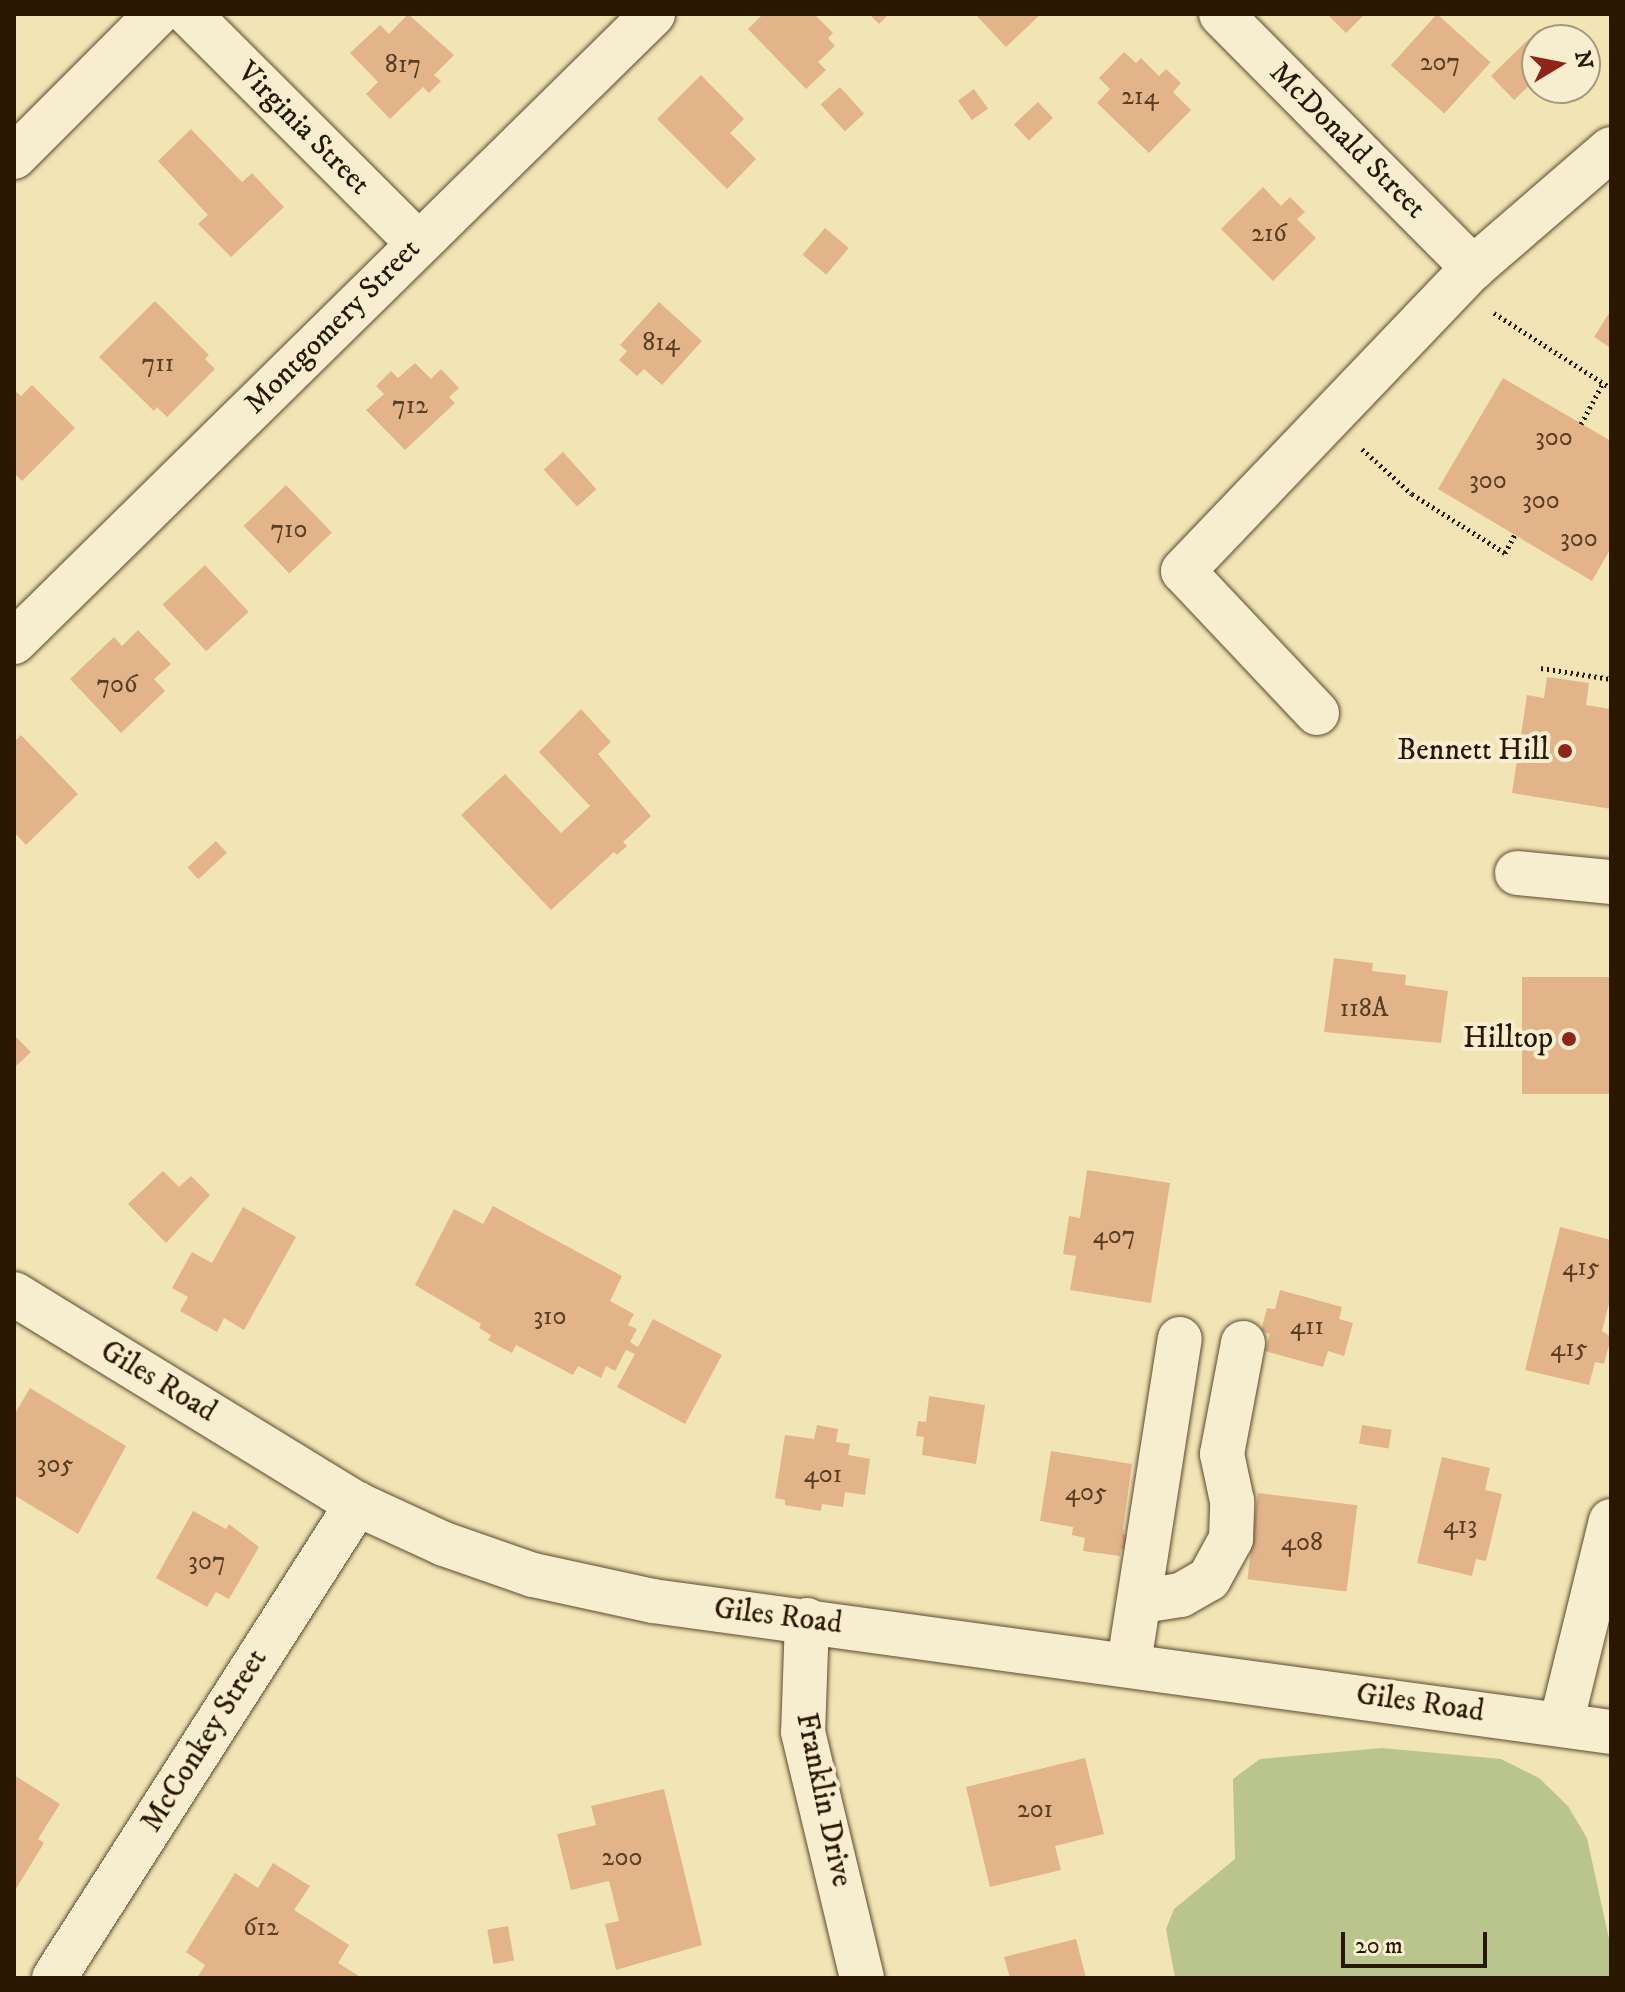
<!DOCTYPE html>
<style>
body{margin:0}
#map{position:relative;width:1625px;height:1992px;overflow:hidden;background:#f2e5b5;font-family:"IM FELL DW Pica",serif}
div>[style]{position:absolute}
.green>*{inset:0;background:#bac58e}
.building>*{inset:0;background:#e3b48a;transform-origin:0 0}
.path>*{height:5px;margin-top:-2.5px;transform-origin:0;background:repeating-linear-gradient(90deg,#2a1702 0 2px,transparent 0 6px)}
.roads{filter:drop-shadow(0 0 2px #5c4a2f) drop-shadow(0 0 2px #5c4a2f)}
.minor>*{height:44px;margin:-22px;padding:0 22px;transform-origin:22px;border-radius:22px;background:#f7eecf}
.dots>*{width:22px;height:22px;translate:-50% -50%;box-sizing:border-box;border:4px solid #f7eecf;border-radius:50%}
span{translate:-50% -50%;white-space:nowrap;text-align:center;line-height:1.15;-webkit-text-stroke:8px #f7eecf;paint-order:stroke}
.number-label{font-size:26px;color:#583e24}
.number-label span{-webkit-text-stroke-width:0}
.street-label{font-size:30px;color:#2a1702}
.poi-label{font-size:30px;color:#2a1702}
.right{translate:-100% -50%;text-align:right}
.frame{position:absolute;inset:0;border:16px solid #2a1702;pointer-events:none}
.north{position:absolute;left:1521px;top:24px;width:80px;height:80px;box-sizing:border-box;background:#f7eecf;border:2px solid #a5987d;border-radius:50%;rotate:80deg;font-size:22px;font-weight:700;line-height:32px;text-align:center;color:#2a1702}
.north::after{content:'';display:block;margin:auto;width:28px;height:36px;background:#8f2418;clip-path:polygon(50% 0,100% 100%,50% 72%,0 100%)}
.scale{position:absolute;left:1341px;top:1932px;width:146px;height:36px;box-sizing:border-box;border:4px solid #2a1702;border-top:0;padding-left:10px;font-size:24px;line-height:28px;white-space:nowrap;color:#2a1702;-webkit-text-stroke:6px #f7eecf;paint-order:stroke}
</style>
<div id="map">
<div class="green">
<i style="clip-path:polygon(1382px 1748px,1501px 1759px,1539px 1778px,1568px 1806px,1587px 1838px,1611px 1948px,1611px 1978px,1175px 1978px,1166px 1929px,1174px 1909px,1235px 1859px,1233px 1779px,1260px 1759px)"></i>
</div>
<div class="building">
<i style="clip-path:polygon(408px 14px,454px 55px,434px 75px,441px 81px,429px 93px,423px 87px,390px 119px,366px 94px,378px 82px,350px 53px,380px 25px,389px 34px)"></i>
<i style="clip-path:polygon(763px 14px,814px 14px,833px 33px,828px 38px,835px 46px,818px 62px,826px 70px,806px 89px,748px 29px)"></i>
<i style="clip-path:polygon(869px 14px,889px 14px,879px 24px)"></i>
<i style="clip-path:polygon(975px 14px,1041px 14px,1006px 47px)"></i>
<i style="clip-path:polygon(1327px 14px,1365px 14px,1346px 33px)"></i>
<i style="left:1437px;top:14px;width:72px;height:69px;rotate:42deg"></i>
<i style="clip-path:polygon(1539px 29px,1549px 40px,1537px 40px,1537px 78px,1514px 100px,1491px 76px)"></i>
<i style="clip-path:polygon(1124px 52px,1136px 63px,1141px 58px,1159px 76px,1166px 69px,1181px 83px,1173px 92px,1191px 110px,1149px 153px,1097px 103px,1110px 89px,1099px 78px)"></i>
<i style="clip-path:polygon(701px 75px,744px 119px,730px 133px,756px 159px,727px 189px,657px 119px)"></i>
<i style="left:840px;top:87px;width:36px;height:26px;rotate:48deg"></i>
<i style="left:974px;top:89px;width:24px;height:20px;rotate:54deg"></i>
<i style="left:1038px;top:102px;width:22px;height:33px;rotate:47deg"></i>
<i style="clip-path:polygon(191px 129px,242px 182px,252px 173px,284px 207px,231px 257px,198px 224px,208px 215px,158px 161px)"></i>
<i style="clip-path:polygon(1263px 187px,1281px 206px,1290px 197px,1305px 212px,1297px 219px,1316px 238px,1273px 281px,1221px 229px)"></i>
<i style="left:825px;top:228px;width:31px;height:35px;rotate:40deg"></i>
<i style="clip-path:polygon(155px 301px,209px 355px,205px 359px,215px 369px,167px 417px,157px 407px,154px 411px,99px 357px)"></i>
<i style="clip-path:polygon(659px 302px,702px 341px,662px 385px,644px 369px,637px 376px,619px 360px,627px 351px,620px 345px)"></i>
<i style="clip-path:polygon(1611px 310px,1611px 348px,1594px 337px)"></i>
<i style="clip-path:polygon(415px 363px,431px 379px,441px 369px,459px 388px,449px 397px,455px 403px,405px 450px,366px 410px,384px 394px,376px 386px,391px 371px,398px 378px)"></i>
<i style="clip-path:polygon(1503px 378px,1611px 441px,1611px 548px,1592px 581px,1438px 489px)"></i>
<i style="clip-path:polygon(32px 385px,75px 428px,22px 481px,14px 473px,14px 390px,21px 396px)"></i>
<i style="left:563px;top:452px;width:50px;height:26px;rotate:48deg"></i>
<i style="left:286px;top:485px;width:66px;height:59px;rotate:46deg"></i>
<i style="left:205px;top:565px;width:64px;height:58px;rotate:47deg"></i>
<i style="clip-path:polygon(138px 630px,171px 664px,154px 679px,165px 691px,121px 733px,70px 679px,114px 637px,122px 646px)"></i>
<i style="clip-path:polygon(1547px 677px,1589px 683px,1586px 705px,1611px 709px,1611px 809px,1512px 793px,1527px 695px,1544px 698px)"></i>
<i style="clip-path:polygon(581px 709px,611px 742px,598px 754px,651px 816px,623px 842px,627px 846px,617px 855px,614px 852px,551px 910px,461px 815px,505px 774px,561px 833px,590px 806px,539px 752px)"></i>
<i style="clip-path:polygon(21px 735px,78px 794px,26px 845px,14px 832px,14px 742px)"></i>
<i style="left:216px;top:841px;width:16px;height:39px;rotate:47deg"></i>
<i style="clip-path:polygon(1334px 958px,1373px 963px,1372px 971px,1406px 975px,1405px 985px,1448px 991px,1441px 1043px,1324px 1032px)"></i>
<i style="left:1611px;top:977px;width:117px;height:89px;rotate:90deg"></i>
<i style="clip-path:polygon(14px 1035px,31px 1052px,14px 1068px)"></i>
<i style="clip-path:polygon(1087px 1170px,1170px 1183px,1151px 1303px,1070px 1290px,1076px 1256px,1063px 1254px,1069px 1216px,1080px 1218px)"></i>
<i style="clip-path:polygon(163px 1171px,179px 1187px,191px 1176px,210px 1195px,166px 1243px,128px 1204px)"></i>
<i style="clip-path:polygon(493px 1206px,622px 1276px,610px 1301px,634px 1314px,628px 1325px,637px 1329px,630px 1342px,638px 1347px,653px 1319px,722px 1355px,685px 1424px,617px 1387px,635px 1354px,626px 1350px,615px 1371px,606px 1366px,601px 1378px,578px 1366px,573px 1375px,516px 1345px,512px 1353px,488px 1340px,491px 1335px,479px 1328px,481px 1324px,415px 1285px,454px 1209px,483px 1224px)"></i>
<i style="clip-path:polygon(243px 1207px,296px 1237px,244px 1330px,224px 1318px,217px 1332px,180px 1311px,188px 1297px,172px 1288px,192px 1252px,212px 1263px)"></i>
<i style="clip-path:polygon(1560px 1227px,1611px 1240px,1611px 1296px,1602px 1331px,1611px 1337px,1604px 1364px,1595px 1362px,1589px 1385px,1525px 1370px)"></i>
<i style="clip-path:polygon(1280px 1290px,1342px 1307px,1339px 1319px,1353px 1323px,1344px 1356px,1328px 1351px,1323px 1367px,1265px 1351px,1270px 1334px,1261px 1331px,1267px 1308px,1275px 1309px)"></i>
<i style="clip-path:polygon(30px 1388px,126px 1446px,78px 1534px,14px 1495px,14px 1415px)"></i>
<i style="clip-path:polygon(929px 1396px,985px 1405px,976px 1464px,922px 1455px,924px 1437px,916px 1436px,918px 1421px,926px 1422px)"></i>
<i style="clip-path:polygon(817px 1425px,838px 1429px,836px 1442px,850px 1444px,848px 1455px,870px 1459px,865px 1495px,845px 1492px,843px 1507px,822px 1504px,821px 1511px,785px 1505px,785px 1500px,775px 1498px,785px 1435px,814px 1439px)"></i>
<i style="left:1362px;top:1425px;width:30px;height:19px;rotate:9deg"></i>
<i style="clip-path:polygon(1051px 1451px,1132px 1464px,1123px 1528px,1124px 1535px,1132px 1536px,1130px 1550px,1121px 1549px,1120px 1556px,1083px 1551px,1085px 1538px,1072px 1535px,1073px 1527px,1040px 1521px)"></i>
<i style="clip-path:polygon(1442px 1457px,1490px 1468px,1485px 1490px,1502px 1494px,1486px 1561px,1476px 1559px,1472px 1576px,1417px 1563px)"></i>
<i style="left:1258px;top:1493px;width:100px;height:87px;rotate:7deg"></i>
<i style="clip-path:polygon(193px 1511px,226px 1529px,229px 1524px,259px 1547px,229px 1599px,216px 1592px,207px 1607px,156px 1578px)"></i>
<i style="clip-path:polygon(1085px 1758px,1104px 1834px,1055px 1846px,1061px 1870px,990px 1887px,966px 1787px)"></i>
<i style="clip-path:polygon(14px 1775px,60px 1804px,38px 1839px,44px 1843px,14px 1892px)"></i>
<i style="clip-path:polygon(664px 1789px,702px 1945px,616px 1970px,605px 1924px,619px 1921px,609px 1881px,571px 1890px,557px 1834px,596px 1825px,591px 1806px)"></i>
<i style="clip-path:polygon(273px 1863px,310px 1886px,294px 1910px,349px 1945px,338px 1963px,362px 1978px,197px 1978px,205px 1965px,186px 1952px,235px 1873px,258px 1888px)"></i>
<i style="left:508px;top:1926px;width:35px;height:21px;rotate:80deg"></i>
<i style="clip-path:polygon(1076px 1939px,1086px 1978px,1010px 1978px,1004px 1957px)"></i>
</div>
<div class="path">
<i style="left:1494px;top:313px;width:139px;rotate:32.7deg"></i>
<i style="left:1581px;top:424px;width:47px;rotate:-61.8deg"></i>
<i style="left:1362px;top:449px;width:67px;rotate:42deg"></i>
<i style="left:1412px;top:494px;width:110px;rotate:32.4deg"></i>
<i style="left:1505px;top:553px;width:21px;rotate:-62deg"></i>
<i style="left:1541px;top:668px;width:71px;rotate:8.9deg"></i>
</div>
<div class="roads">
<div class="minor">
<i style="left:189px;top:14px;width:324px;rotate:45deg"></i>
<i style="left:1221px;top:14px;width:358px;rotate:45.2deg"></i>
<i style="left:14px;top:157px;width:202px;rotate:-45deg"></i>
<i style="left:14px;top:642px;width:896px;rotate:-44.5deg"></i>
<i style="left:1317px;top:713px;width:195px;rotate:-133.3deg"></i>
<i style="left:1183px;top:571px;width:419px;rotate:-46.3deg"></i>
<i style="left:1473px;top:268px;width:182px;rotate:-40.8deg"></i>
<i style="left:1517px;top:873px;width:94px;rotate:5.5deg"></i>
<i style="left:14px;top:1294px;width:402px;rotate:31.5deg"></i>
<i style="left:357px;top:1504px;width:96px;rotate:24.7deg"></i>
<i style="left:444px;top:1544px;width:94px;rotate:19.2deg"></i>
<i style="left:533px;top:1575px;width:123px;rotate:12.2deg"></i>
<i style="left:653px;top:1601px;width:967px;rotate:7.79deg"></i>
<i style="left:1142px;top:1601px;width:39px;rotate:-9deg"></i>
<i style="left:1181px;top:1595px;width:32px;rotate:-30deg"></i>
<i style="left:1209px;top:1579px;width:46px;rotate:-61.2deg"></i>
<i style="left:1231px;top:1539px;width:38px;rotate:-88deg"></i>
<i style="left:1232px;top:1501px;width:48px;rotate:-102deg"></i>
<i style="left:1222px;top:1454px;width:113px;rotate:-79.3deg"></i>
<i style="left:807px;top:1620px;width:112px;rotate:92deg"></i>
<i style="left:803px;top:1732px;width:253px;rotate:76.5deg"></i>
<i style="left:1129px;top:1663px;width:328px;rotate:-81.1deg"></i>
<i style="left:1561px;top:1724px;width:209px;rotate:-76.2deg"></i>
<i style="left:54px;top:1978px;width:563px;rotate:-57.41deg"></i>
</div>
</div>
<div class="dots">
<i style="left:1565px;top:751px;background:#8f2418"></i>
<i style="left:1569px;top:1039px;background:#8f2418"></i>
</div>
<div class="number-label">
<span style="left:1440px;top:63px">207</span>
<span style="left:403px;top:65px">817</span>
<span style="left:1140px;top:97px">214</span>
<span style="left:1269px;top:234px">216</span>
<span style="left:661px;top:343px">814</span>
<span style="left:158px;top:364px">711</span>
<span style="left:410px;top:406px">712</span>
<span style="left:1554px;top:438px">300</span>
<span style="left:1488px;top:481px">300</span>
<span style="left:1541px;top:501px">300</span>
<span style="left:289px;top:530px">710</span>
<span style="left:1579px;top:539px">300</span>
<span style="left:117px;top:685px">706</span>
<span style="left:1364px;top:1009px">118A</span>
<span style="left:1114px;top:1236px">407</span>
<span style="left:1581px;top:1268px">415</span>
<span style="left:550px;top:1317px">310</span>
<span style="left:1307px;top:1327px">411</span>
<span style="left:1569px;top:1349px">415</span>
<span style="left:55px;top:1465px">305</span>
<span style="left:823px;top:1475px">401</span>
<span style="left:1086px;top:1493px">405</span>
<span style="left:1460px;top:1526px">413</span>
<span style="left:1302px;top:1543px">408</span>
<span style="left:207px;top:1562px">307</span>
<span style="left:1035px;top:1810px">201</span>
<span style="left:622px;top:1858px">200</span>
<span style="left:261px;top:1928px">612</span>
</div>
<div class="street-label">
<span style="left:303px;top:129px;rotate:45deg">Virginia Street</span>
<span style="left:1347px;top:141px;rotate:45deg">McDonald Street</span>
<span style="left:333px;top:327px;rotate:-45deg">Montgomery Street</span>
<span style="left:158px;top:1382px;rotate:31deg">Giles Road</span>
<span style="left:778px;top:1617px;rotate:7deg">Giles Road</span>
<span style="left:1420px;top:1704px;rotate:8deg">Giles Road</span>
<span style="left:205px;top:1741px;rotate:-58deg">McConkey Street</span>
<span style="left:823px;top:1800px;rotate:78deg">Franklin Drive</span>
</div>
<div class="poi-label">
<span class="right" style="left:1549px;top:751px">Bennett Hill</span>
<span class="right" style="left:1553px;top:1039px">Hilltop</span>
</div>
<div class="frame"></div>
<div class="north">N</div>
<div class="scale">20 m</div>
</div>
